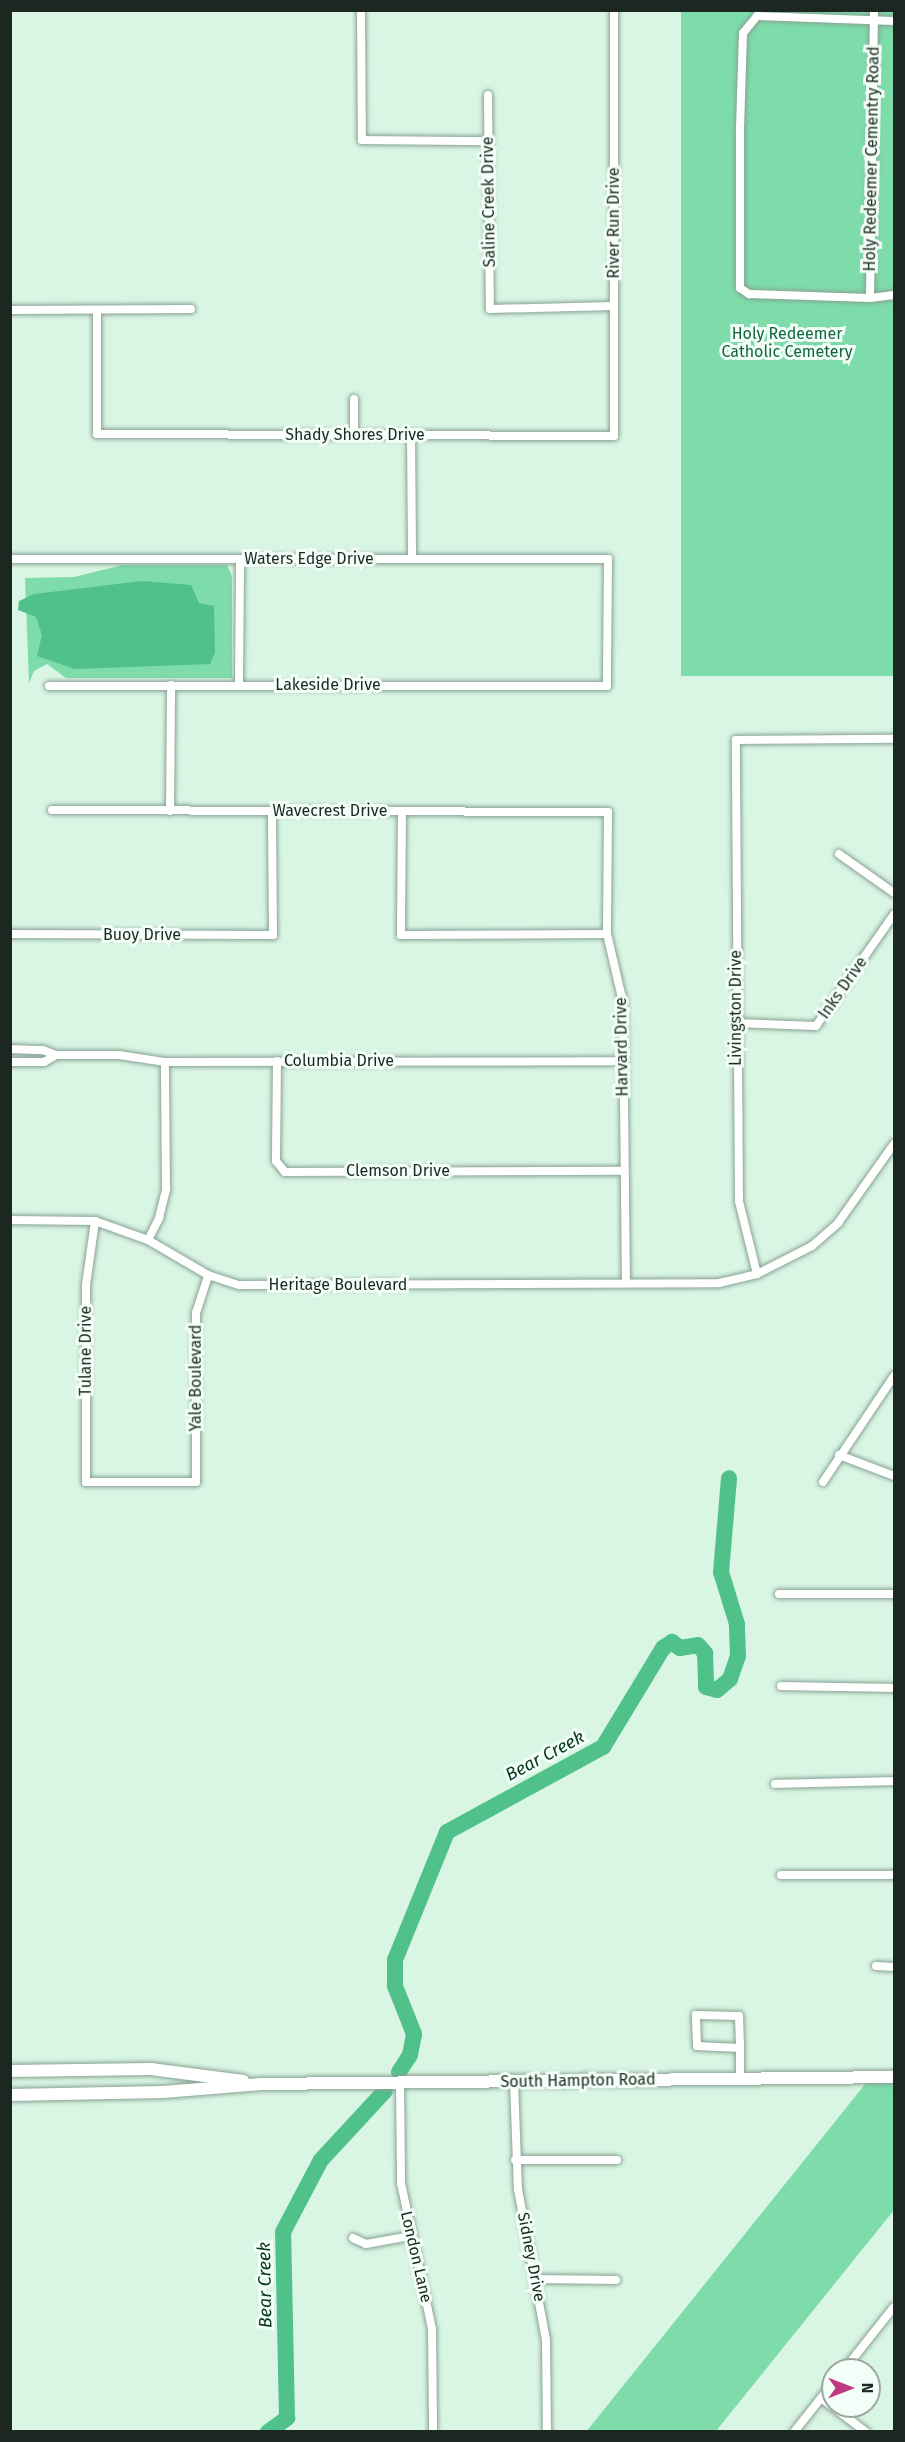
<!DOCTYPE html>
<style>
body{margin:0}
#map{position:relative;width:905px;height:2442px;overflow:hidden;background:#d9f5e4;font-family:"Fira Sans",sans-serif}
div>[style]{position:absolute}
.green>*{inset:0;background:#7ddcaa;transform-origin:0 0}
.water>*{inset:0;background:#51c18b}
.river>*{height:16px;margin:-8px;padding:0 8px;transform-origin:8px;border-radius:8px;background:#51c18b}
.roads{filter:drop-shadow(0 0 2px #88a293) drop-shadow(0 0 2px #88a293)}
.street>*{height:8px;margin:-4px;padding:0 4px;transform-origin:4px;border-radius:4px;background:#fff}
.secondary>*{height:12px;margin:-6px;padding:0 6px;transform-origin:6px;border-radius:6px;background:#fff}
span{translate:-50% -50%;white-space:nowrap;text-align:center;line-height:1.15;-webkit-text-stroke:6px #f2fef7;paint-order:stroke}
.street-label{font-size:16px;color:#1d2721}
.park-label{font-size:16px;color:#116542}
.water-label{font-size:18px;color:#063823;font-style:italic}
.frame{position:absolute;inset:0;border:12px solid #1d2721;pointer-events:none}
.north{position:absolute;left:821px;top:2358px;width:60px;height:60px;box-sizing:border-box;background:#f2fef7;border:2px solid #9da8a1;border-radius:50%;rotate:90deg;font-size:16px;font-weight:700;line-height:24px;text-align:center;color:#1d2721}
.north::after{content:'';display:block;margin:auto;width:21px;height:27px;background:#bf3a7e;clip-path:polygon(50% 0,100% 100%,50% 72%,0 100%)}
</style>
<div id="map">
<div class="green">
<i style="left:681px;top:11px;width:213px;height:665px"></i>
<i style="clip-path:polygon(123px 565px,227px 565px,232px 576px,232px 678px,66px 678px,47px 664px,34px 671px,29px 683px,25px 578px,74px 577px)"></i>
<i style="clip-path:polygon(866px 2083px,894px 2083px,894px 2210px,716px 2431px,586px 2432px)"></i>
</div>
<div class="water">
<i style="clip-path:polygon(142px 581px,191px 585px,199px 603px,214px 606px,215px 652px,210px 664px,75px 669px,37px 656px,42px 635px,36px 617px,18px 610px,19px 601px,34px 594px)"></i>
</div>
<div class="river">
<i style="left:399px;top:2072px;width:20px;rotate:-57deg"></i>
<i style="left:410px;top:2055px;width:21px;rotate:-79deg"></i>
<i style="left:414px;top:2034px;width:52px;rotate:-111.6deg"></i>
<i style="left:395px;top:1986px;width:26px;rotate:-90deg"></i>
<i style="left:395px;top:1960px;width:138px;rotate:-67.9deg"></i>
<i style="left:447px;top:1832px;width:178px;rotate:-28.6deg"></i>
<i style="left:603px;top:1747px;width:116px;rotate:-58.8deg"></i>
<i style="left:663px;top:1648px;width:11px;rotate:-34deg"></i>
<i style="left:672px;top:1642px;width:10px;rotate:37deg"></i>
<i style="left:680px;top:1648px;width:18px;rotate:-9deg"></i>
<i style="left:698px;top:1645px;width:11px;rotate:49deg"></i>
<i style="left:705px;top:1653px;width:34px;rotate:88deg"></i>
<i style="left:706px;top:1687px;width:11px;rotate:15deg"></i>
<i style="left:717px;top:1690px;width:17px;rotate:-40deg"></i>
<i style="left:730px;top:1679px;width:24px;rotate:-71deg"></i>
<i style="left:738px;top:1656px;width:32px;rotate:-92deg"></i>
<i style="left:737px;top:1624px;width:54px;rotate:-107.1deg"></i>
<i style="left:721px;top:1572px;width:94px;rotate:-85.1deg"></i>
<i style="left:268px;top:2432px;width:24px;rotate:-36deg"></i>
<i style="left:287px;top:2418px;width:186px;rotate:-91.2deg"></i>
<i style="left:283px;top:2232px;width:81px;rotate:-62.2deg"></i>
<i style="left:321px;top:2160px;width:94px;rotate:-47.2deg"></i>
</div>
<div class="roads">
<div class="street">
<i style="left:361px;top:10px;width:130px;rotate:89.6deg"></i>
<i style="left:362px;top:140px;width:126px;rotate:0.5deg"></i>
<i style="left:894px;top:21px;width:137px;rotate:-177.9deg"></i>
<i style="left:757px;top:16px;width:22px;rotate:129deg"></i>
<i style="left:743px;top:33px;width:97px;rotate:91.8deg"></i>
<i style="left:740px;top:130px;width:158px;rotate:90deg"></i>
<i style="left:740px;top:288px;width:11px;rotate:34deg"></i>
<i style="left:749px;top:294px;width:121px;rotate:1.9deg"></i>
<i style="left:870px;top:298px;width:24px;rotate:-7deg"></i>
<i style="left:488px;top:95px;width:214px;rotate:89.5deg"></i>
<i style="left:490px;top:309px;width:124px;rotate:-1.4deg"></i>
<i style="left:870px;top:298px;width:288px;rotate:-89.2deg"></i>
<i style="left:10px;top:310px;width:181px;rotate:-0.3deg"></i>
<i style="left:97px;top:310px;width:124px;rotate:90deg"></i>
<i style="left:97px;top:434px;width:517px;rotate:0.22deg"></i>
<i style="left:614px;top:436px;width:426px;rotate:-90deg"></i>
<i style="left:354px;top:435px;width:36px;rotate:-90deg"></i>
<i style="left:411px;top:435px;width:124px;rotate:89.5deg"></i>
<i style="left:10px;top:559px;width:598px"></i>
<i style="left:608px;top:559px;width:127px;rotate:90.5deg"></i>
<i style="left:607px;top:686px;width:558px;rotate:180deg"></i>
<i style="left:239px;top:684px;width:125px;rotate:-89.5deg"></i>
<i style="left:52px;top:810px;width:556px;rotate:0.21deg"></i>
<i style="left:608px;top:812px;width:122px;rotate:90.5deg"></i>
<i style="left:607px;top:934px;width:70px;rotate:76.8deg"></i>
<i style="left:623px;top:1002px;width:281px;rotate:89.4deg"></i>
<i style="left:170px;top:811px;width:126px;rotate:-89.5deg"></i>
<i style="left:402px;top:811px;width:124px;rotate:90.5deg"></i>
<i style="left:401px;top:935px;width:206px;rotate:-0.3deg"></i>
<i style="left:839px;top:854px;width:67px;rotate:35.3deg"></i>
<i style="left:10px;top:934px;width:263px;rotate:0.2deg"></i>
<i style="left:273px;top:935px;width:124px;rotate:-90.5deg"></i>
<i style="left:736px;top:1023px;width:80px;rotate:2.1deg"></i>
<i style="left:816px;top:1026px;width:136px;rotate:-55.1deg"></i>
<i style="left:10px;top:1049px;width:33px;rotate:2deg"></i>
<i style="left:43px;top:1050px;width:14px;rotate:21deg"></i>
<i style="left:56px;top:1055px;width:63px"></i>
<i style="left:119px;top:1055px;width:47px;rotate:8.7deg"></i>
<i style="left:165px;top:1062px;width:458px;rotate:-0.1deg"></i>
<i style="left:277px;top:1061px;width:100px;rotate:90.6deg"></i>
<i style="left:276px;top:1161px;width:14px;rotate:51deg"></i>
<i style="left:285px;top:1172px;width:339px;rotate:-0.2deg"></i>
<i style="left:10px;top:1062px;width:34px"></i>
<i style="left:44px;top:1062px;width:14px;rotate:-30deg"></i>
<i style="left:10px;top:1220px;width:85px;rotate:0.7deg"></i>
<i style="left:95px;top:1221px;width:56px;rotate:19.7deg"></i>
<i style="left:148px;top:1240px;width:69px;rotate:30.3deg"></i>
<i style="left:208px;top:1275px;width:33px;rotate:18deg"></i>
<i style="left:239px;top:1285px;width:480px;rotate:-0.2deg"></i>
<i style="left:719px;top:1283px;width:39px;rotate:-13deg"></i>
<i style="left:757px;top:1274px;width:62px;rotate:-27deg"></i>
<i style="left:812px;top:1246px;width:35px;rotate:-41deg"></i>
<i style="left:838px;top:1223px;width:97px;rotate:-54.7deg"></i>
<i style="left:95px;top:1221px;width:65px;rotate:98deg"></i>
<i style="left:86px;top:1285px;width:197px;rotate:90deg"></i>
<i style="left:86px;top:1482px;width:110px"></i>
<i style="left:196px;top:1482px;width:169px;rotate:-90deg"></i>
<i style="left:196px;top:1313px;width:40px;rotate:-72deg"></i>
<i style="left:148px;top:1240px;width:25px;rotate:-63deg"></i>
<i style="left:159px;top:1218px;width:30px;rotate:-76deg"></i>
<i style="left:166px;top:1189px;width:127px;rotate:-90.5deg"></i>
<i style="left:757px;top:1274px;width:75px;rotate:-103.9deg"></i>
<i style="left:739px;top:1201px;width:461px;rotate:-90.4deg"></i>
<i style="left:736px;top:740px;width:158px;rotate:-0.4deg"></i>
<i style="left:839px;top:1455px;width:59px;rotate:20.9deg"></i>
<i style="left:823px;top:1482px;width:128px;rotate:-56.2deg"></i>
<i style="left:779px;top:1594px;width:115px"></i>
<i style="left:781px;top:1686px;width:113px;rotate:1deg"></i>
<i style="left:775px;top:1784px;width:119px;rotate:-1.4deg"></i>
<i style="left:781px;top:1875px;width:113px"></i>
<i style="left:876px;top:1966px;width:18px;rotate:3deg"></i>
<i style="left:740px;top:2048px;width:43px;rotate:-177.3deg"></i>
<i style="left:697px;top:2046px;width:31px;rotate:-92deg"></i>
<i style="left:696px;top:2015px;width:43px;rotate:1.3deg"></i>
<i style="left:739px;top:2016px;width:32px;rotate:88deg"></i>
<i style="left:740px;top:2048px;width:31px;rotate:90deg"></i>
<i style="left:514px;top:2082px;width:107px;rotate:87.9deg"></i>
<i style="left:518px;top:2189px;width:154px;rotate:79.5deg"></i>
<i style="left:546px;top:2340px;width:92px;rotate:89.4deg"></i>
<i style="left:400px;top:2083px;width:100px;rotate:89.4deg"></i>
<i style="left:401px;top:2183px;width:149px;rotate:78deg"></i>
<i style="left:432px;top:2329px;width:103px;rotate:89.4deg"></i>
<i style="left:515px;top:2160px;width:102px"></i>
<i style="left:353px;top:2238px;width:14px;rotate:25deg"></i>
<i style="left:366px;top:2244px;width:46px;rotate:-10.1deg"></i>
<i style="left:537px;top:2279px;width:79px;rotate:0.7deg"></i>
<i style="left:844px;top:2370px;width:80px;rotate:-51.6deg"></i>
<i style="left:821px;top:2398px;width:56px;rotate:37.1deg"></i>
<i style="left:794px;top:2432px;width:63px;rotate:-51.5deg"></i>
</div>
<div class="secondary">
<i style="left:10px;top:2071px;width:141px;rotate:-0.8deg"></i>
<i style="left:151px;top:2069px;width:93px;rotate:7.4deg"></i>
<i style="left:10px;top:2095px;width:153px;rotate:-1.1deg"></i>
<i style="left:163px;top:2092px;width:99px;rotate:-4.6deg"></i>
<i style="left:262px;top:2084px;width:632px;rotate:-0.63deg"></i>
</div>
</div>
<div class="street-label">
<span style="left:872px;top:159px;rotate:-89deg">Holy Redeemer Cementry Road</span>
<span style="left:489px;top:202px;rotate:-91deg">Saline Creek Drive</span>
<span style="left:614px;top:223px;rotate:-90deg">River Run Drive</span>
<span style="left:355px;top:435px">Shady Shores Drive</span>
<span style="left:309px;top:559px">Waters Edge Drive</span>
<span style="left:328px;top:685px">Lakeside Drive</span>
<span style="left:330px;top:811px">Wavecrest Drive</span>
<span style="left:142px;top:935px">Buoy Drive</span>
<span style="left:843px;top:988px;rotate:-55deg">Inks Drive</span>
<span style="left:736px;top:1008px;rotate:-90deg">Livingston Drive</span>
<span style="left:622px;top:1047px;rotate:-91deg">Harvard Drive</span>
<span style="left:339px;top:1061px">Columbia Drive</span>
<span style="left:398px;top:1171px">Clemson Drive</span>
<span style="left:338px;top:1285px">Heritage Boulevard</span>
<span style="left:86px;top:1351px;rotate:-90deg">Tulane Drive</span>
<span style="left:196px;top:1378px;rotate:-90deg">Yale Boulevard</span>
<span style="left:578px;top:2081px;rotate:-1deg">South Hampton Road</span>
<span style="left:416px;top:2257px;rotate:77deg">London Lane</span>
<span style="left:531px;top:2257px;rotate:79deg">Sidney Drive</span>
</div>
<div class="park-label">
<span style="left:787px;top:343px">Holy Redeemer<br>Catholic Cemetery</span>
</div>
<div class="water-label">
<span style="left:545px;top:1756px;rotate:-28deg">Bear Creek</span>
<span style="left:265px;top:2285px;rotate:-91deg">Bear Creek</span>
</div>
<div class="frame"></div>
<div class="north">N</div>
</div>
